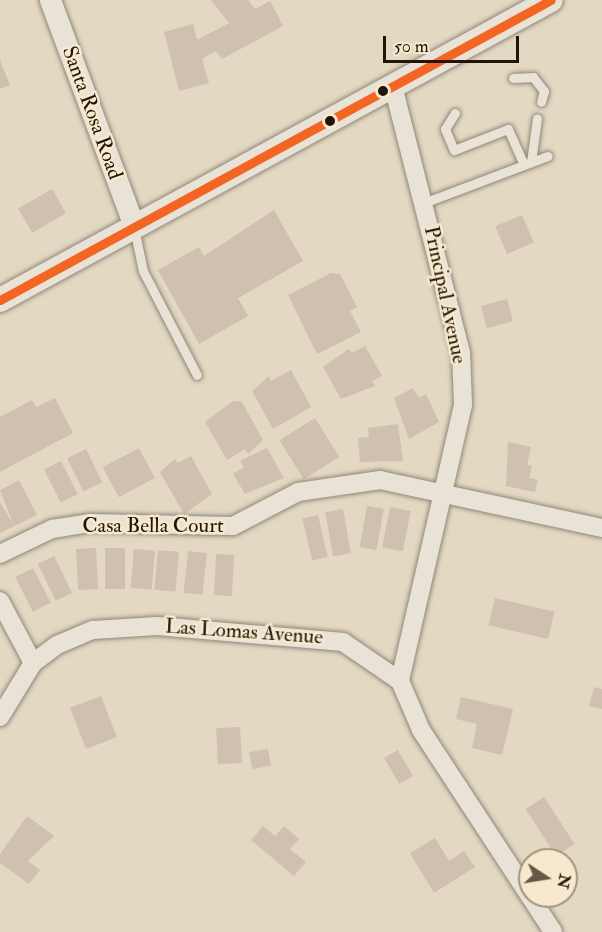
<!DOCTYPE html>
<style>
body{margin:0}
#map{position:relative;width:602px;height:932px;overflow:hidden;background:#e3d8c1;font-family:"IM FELL Double Pica",serif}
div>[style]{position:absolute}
.building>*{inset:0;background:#d0c0af;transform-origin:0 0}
.roads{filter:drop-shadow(0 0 2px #8f8779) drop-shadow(0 0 2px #8f8779)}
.service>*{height:9px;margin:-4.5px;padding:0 4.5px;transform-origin:4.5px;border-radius:4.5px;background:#e8e2d7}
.minor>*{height:18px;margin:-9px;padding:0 9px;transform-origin:9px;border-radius:9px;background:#e8e2d7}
.tertiary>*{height:21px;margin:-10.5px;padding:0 10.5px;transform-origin:10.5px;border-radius:10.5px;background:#e8e2d7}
.secondary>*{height:24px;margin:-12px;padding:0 12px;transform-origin:12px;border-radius:12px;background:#e8e2d7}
.bus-1>*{height:9px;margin:-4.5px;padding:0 4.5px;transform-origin:4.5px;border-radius:4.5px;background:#f26522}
.dots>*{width:16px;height:16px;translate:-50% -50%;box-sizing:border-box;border:3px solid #f6e9ce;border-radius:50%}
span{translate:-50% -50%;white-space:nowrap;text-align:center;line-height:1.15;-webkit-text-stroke:5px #f6e9ce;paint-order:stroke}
.street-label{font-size:21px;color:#221508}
.north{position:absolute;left:518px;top:848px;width:60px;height:60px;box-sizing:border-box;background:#f6e9ce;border:2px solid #a1947f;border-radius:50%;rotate:102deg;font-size:16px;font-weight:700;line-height:24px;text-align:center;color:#221508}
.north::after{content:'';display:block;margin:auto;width:21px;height:27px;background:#665949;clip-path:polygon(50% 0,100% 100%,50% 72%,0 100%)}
.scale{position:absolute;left:383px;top:36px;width:136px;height:27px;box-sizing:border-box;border:3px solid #221508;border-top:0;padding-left:8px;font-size:18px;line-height:21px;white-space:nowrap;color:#221508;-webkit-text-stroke:4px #f6e9ce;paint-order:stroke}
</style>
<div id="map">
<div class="building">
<i style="clip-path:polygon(211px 0,248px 0,255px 9px,270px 1px,283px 26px,222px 59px,216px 51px,202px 59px,209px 83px,179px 91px,164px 32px,193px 24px,197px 40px,229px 23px)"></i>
<i style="clip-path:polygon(0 60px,10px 85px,0 89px)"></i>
<i style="left:52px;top:189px;width:28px;height:39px;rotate:60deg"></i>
<i style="clip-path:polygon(274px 210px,303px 261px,238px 298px,248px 316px,199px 344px,158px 270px,199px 247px,204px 256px)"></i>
<i style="left:522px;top:215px;width:30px;height:29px;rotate:67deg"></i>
<i style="clip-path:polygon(331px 273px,340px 274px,357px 307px,350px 311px,361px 332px,317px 354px,288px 295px)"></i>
<i style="left:507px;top:299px;width:23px;height:27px;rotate:75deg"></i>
<i style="clip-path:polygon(365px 346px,382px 376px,372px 381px,375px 386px,341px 399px,323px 367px,349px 349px,352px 353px)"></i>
<i style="clip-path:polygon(291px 370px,311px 407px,273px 429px,252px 391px,269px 376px,271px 381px)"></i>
<i style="clip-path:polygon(413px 388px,419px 398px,426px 394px,439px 422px,409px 439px,394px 398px)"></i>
<i style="clip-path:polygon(55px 398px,73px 433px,0 472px,0 417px,32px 400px,36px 407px)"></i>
<i style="clip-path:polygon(233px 401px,242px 402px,263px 440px,248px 454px,245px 449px,227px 460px,205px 422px)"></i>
<i style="left:315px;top:418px;width:46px;height:42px;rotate:58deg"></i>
<i style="clip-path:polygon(398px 424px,403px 461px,360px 462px,358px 438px,369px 437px,368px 428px)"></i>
<i style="clip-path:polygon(508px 442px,531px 447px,527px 465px,532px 466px,529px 478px,538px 480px,535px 492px,506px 486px)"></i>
<i style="left:139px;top:448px;width:34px;height:41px;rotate:62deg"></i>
<i style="clip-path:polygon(267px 448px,284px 478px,245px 494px,233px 474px,244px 467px,240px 461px)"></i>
<i style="left:86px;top:449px;width:37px;height:21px;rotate:64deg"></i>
<i style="clip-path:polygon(191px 456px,212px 494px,184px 514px,160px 472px,175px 459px,178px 463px)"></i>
<i style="left:61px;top:461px;width:37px;height:19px;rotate:63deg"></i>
<i style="clip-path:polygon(19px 480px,37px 515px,0 533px,0 502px,13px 524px,0 490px)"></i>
<i style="left:367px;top:506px;width:17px;height:42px;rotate:10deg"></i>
<i style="left:390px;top:507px;width:21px;height:41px;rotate:11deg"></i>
<i style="left:343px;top:509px;width:45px;height:18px;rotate:80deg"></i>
<i style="left:318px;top:515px;width:43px;height:16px;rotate:77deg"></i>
<i style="left:96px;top:548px;width:41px;height:20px;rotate:87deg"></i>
<i style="left:105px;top:548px;width:20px;height:41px"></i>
<i style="left:134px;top:549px;width:21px;height:39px;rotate:5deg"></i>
<i style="left:158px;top:550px;width:21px;height:40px;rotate:5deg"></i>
<i style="left:188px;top:551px;width:19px;height:42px;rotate:6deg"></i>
<i style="left:216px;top:554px;width:18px;height:41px;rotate:3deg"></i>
<i style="left:54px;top:556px;width:41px;height:18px;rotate:64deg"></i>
<i style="left:33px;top:568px;width:39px;height:20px;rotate:63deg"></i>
<i style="left:495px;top:598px;width:61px;height:28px;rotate:13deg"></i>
<i style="clip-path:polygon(594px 687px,602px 689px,602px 709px,589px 706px)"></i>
<i style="left:101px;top:696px;width:44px;height:33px;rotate:69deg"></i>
<i style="clip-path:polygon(461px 697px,513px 709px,502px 755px,472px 748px,477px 724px,456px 719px)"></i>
<i style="left:240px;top:727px;width:36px;height:24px;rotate:87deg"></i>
<i style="left:268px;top:749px;width:17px;height:19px;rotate:80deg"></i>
<i style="left:398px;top:750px;width:30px;height:16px;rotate:60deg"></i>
<i style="left:544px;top:797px;width:56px;height:22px;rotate:57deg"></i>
<i style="clip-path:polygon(27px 816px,54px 836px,28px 861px,40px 870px,29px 884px,0 863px,0 854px)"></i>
<i style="clip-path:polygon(263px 826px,275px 836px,284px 826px,299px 839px,290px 849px,306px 862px,294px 876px,251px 840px)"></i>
<i style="clip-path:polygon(435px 838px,449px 861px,464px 851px,475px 867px,434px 893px,410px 853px)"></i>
</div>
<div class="roads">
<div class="service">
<i style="left:513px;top:78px;width:20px;rotate:-3deg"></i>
<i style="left:533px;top:77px;width:18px;rotate:52deg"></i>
<i style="left:544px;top:91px;width:11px;rotate:105deg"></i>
<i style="left:455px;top:113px;width:19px;rotate:122deg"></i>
<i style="left:445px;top:129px;width:23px;rotate:67deg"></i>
<i style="left:454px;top:150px;width:58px;rotate:-21.3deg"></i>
<i style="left:508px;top:129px;width:39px;rotate:66deg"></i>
<i style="left:531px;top:162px;width:44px;rotate:-82.2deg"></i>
<i style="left:426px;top:202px;width:130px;rotate:-20.7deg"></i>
<i style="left:134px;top:228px;width:44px;rotate:78.2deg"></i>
<i style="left:143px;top:271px;width:117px;rotate:62.6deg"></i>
</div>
<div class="minor">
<i style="left:393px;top:86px;width:275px;rotate:75.7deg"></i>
<i style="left:461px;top:352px;width:53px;rotate:87.8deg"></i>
<i style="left:463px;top:405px;width:283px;rotate:102.9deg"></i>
<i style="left:0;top:554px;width:58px;rotate:-25.7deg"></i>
<i style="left:52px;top:529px;width:39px;rotate:-9deg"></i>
<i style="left:91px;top:523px;width:142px;rotate:1.2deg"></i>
<i style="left:233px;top:526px;width:73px;rotate:-27.6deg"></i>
<i style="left:298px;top:492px;width:83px;rotate:-8.3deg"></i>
<i style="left:380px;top:480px;width:227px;rotate:12.2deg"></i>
<i style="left:0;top:601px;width:70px;rotate:62deg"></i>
<i style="left:0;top:717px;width:63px;rotate:-58.6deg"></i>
<i style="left:33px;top:663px;width:30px;rotate:-37deg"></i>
<i style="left:57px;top:645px;width:39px;rotate:-23deg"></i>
<i style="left:93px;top:630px;width:64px;rotate:-3.6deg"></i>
<i style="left:157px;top:626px;width:187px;rotate:4.9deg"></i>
<i style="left:343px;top:642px;width:69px;rotate:34.4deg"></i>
<i style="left:400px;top:681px;width:53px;rotate:66.8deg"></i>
<i style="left:421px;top:730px;width:241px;rotate:56.8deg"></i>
</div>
<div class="tertiary">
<i style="left:50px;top:0;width:241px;rotate:69.6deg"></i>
</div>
<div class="secondary">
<i style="left:0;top:300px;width:627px;rotate:-28.57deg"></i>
</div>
</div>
<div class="bus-1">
<i style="left:0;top:300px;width:627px;rotate:-28.57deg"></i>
</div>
<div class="dots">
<i style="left:383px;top:91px;background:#221508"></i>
<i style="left:330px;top:121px;background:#221508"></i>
</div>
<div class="street-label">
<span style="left:92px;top:113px;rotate:70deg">Santa Rosa Road</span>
<span style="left:445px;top:295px;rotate:78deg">Principal Avenue</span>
<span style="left:153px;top:526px">Casa Bella Court</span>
<span style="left:244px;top:632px;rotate:4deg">Las Lomas Avenue</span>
</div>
<div class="north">N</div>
<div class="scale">50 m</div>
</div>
